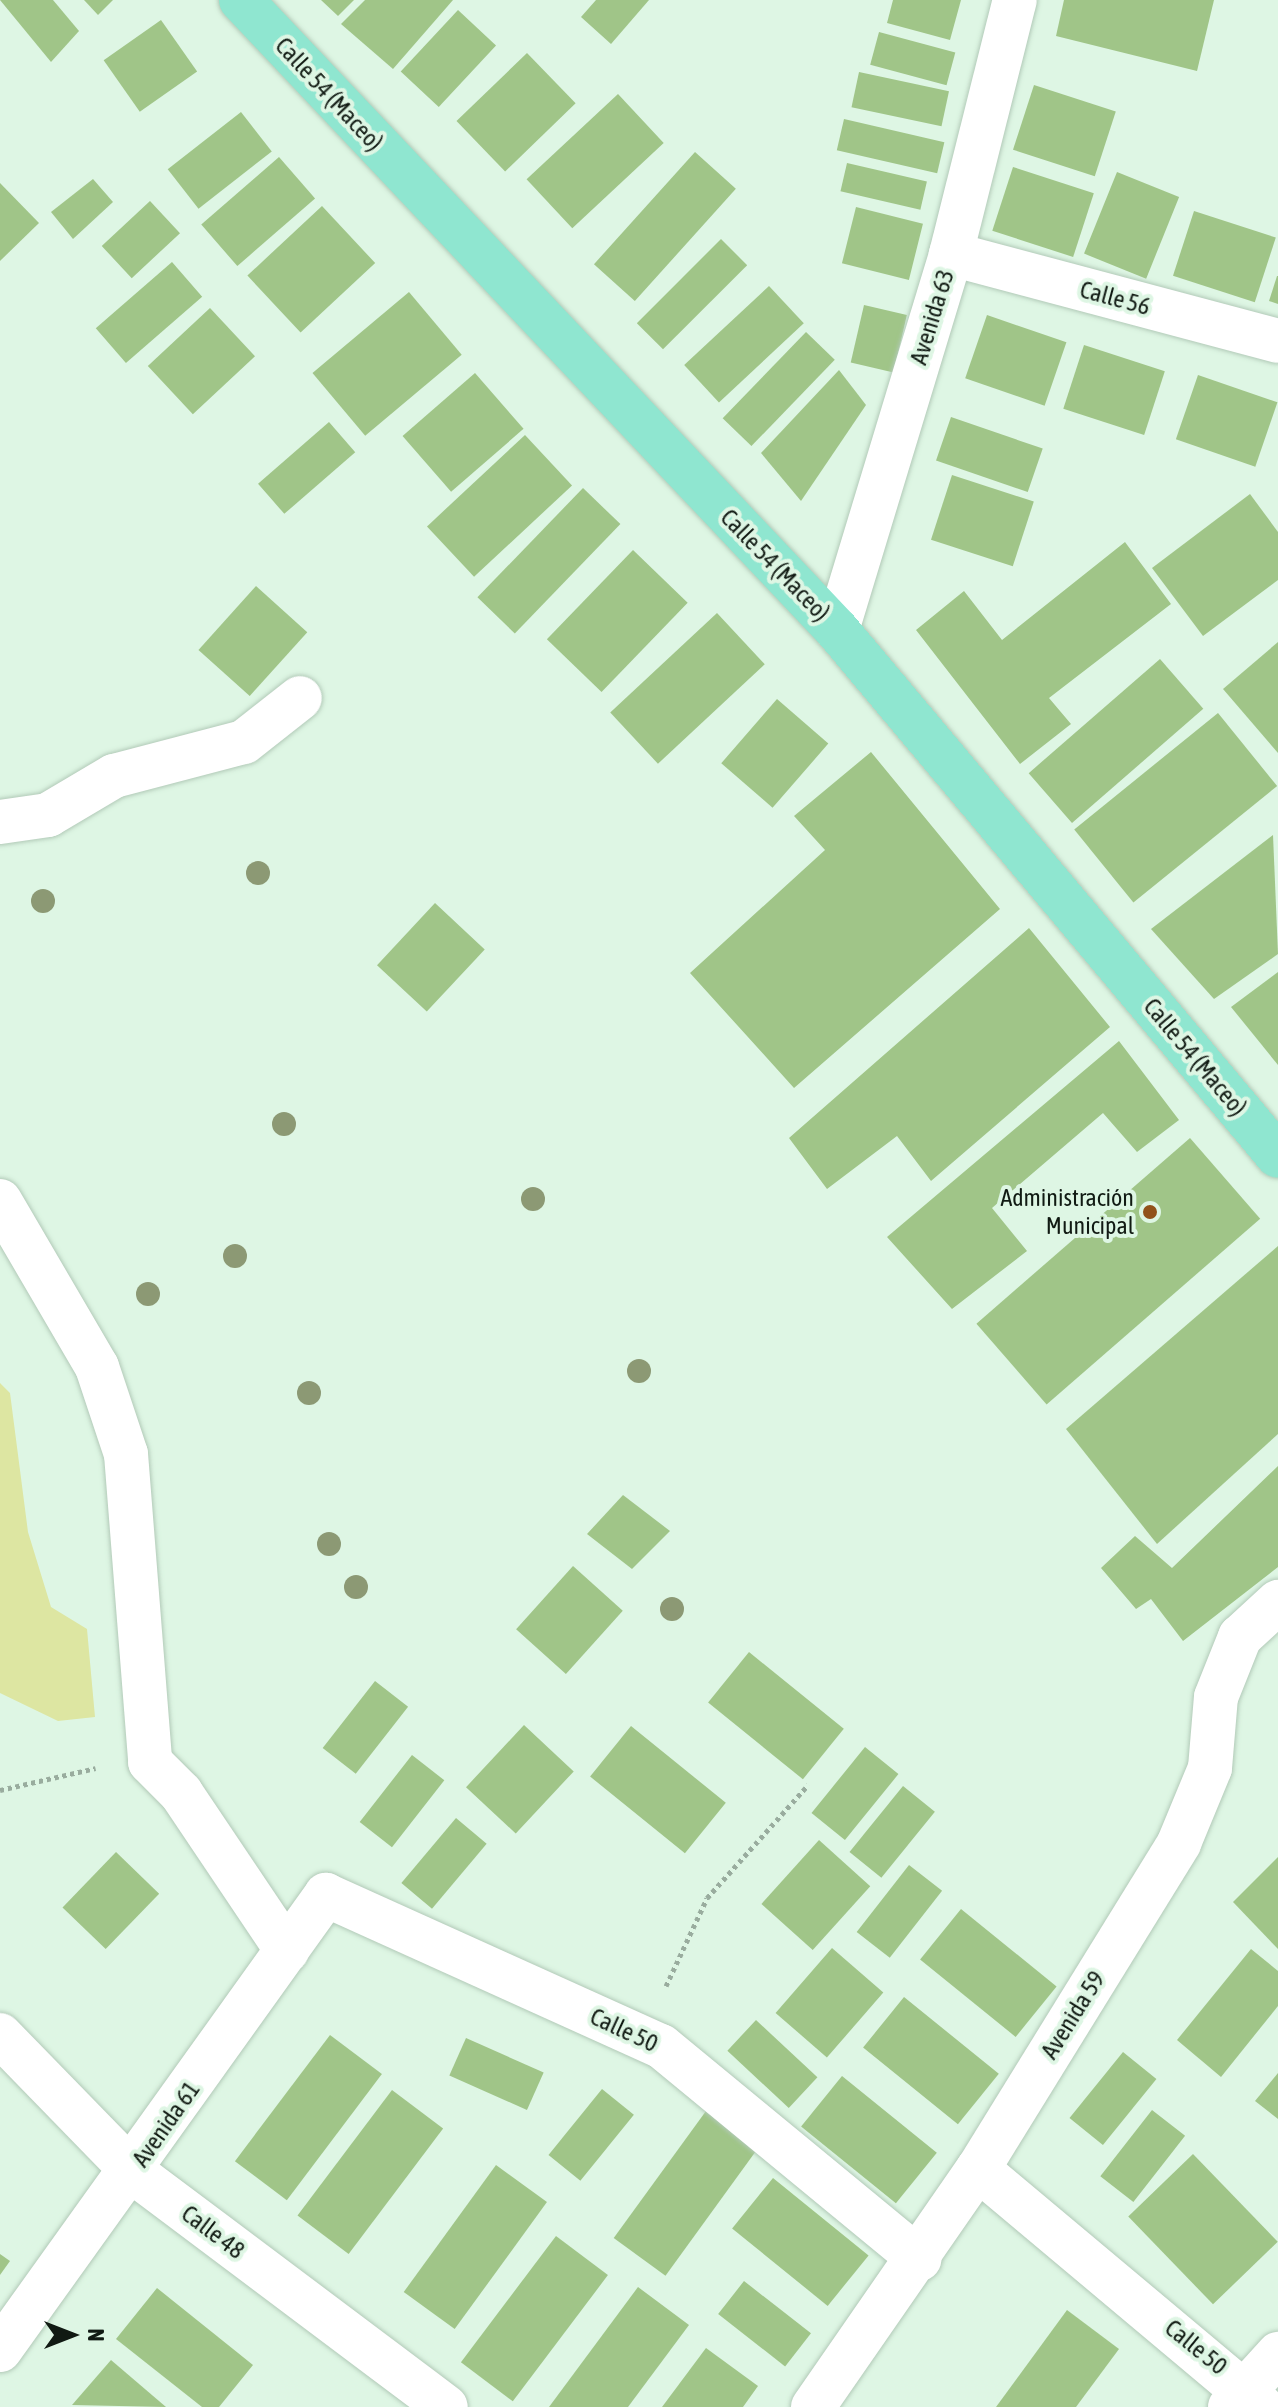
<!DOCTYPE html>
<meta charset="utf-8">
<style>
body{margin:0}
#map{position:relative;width:1278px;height:2407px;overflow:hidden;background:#def6e4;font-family:"Asap Condensed",sans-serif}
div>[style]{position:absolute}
.green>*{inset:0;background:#dde6a2}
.building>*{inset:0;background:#a0c588;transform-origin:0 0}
.path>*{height:5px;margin-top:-2.5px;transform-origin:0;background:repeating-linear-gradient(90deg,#99ac9e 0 4px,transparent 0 8px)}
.roads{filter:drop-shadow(0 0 2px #b2cab8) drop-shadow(0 0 2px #b2cab8)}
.minor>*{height:44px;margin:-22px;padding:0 22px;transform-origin:22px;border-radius:22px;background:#fff}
.major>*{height:44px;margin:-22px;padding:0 22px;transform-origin:22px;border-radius:22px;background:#8fe6d0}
.trees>*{width:24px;height:24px;margin:-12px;border-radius:50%;background:#8c9974}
.dots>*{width:22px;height:22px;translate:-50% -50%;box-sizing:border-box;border:4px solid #def6e4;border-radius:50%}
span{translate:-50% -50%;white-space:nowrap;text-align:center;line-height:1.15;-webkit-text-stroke:8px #def6e4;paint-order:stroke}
.street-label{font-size:24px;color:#111a13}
.poi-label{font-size:24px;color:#111a13}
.right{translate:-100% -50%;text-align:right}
.north{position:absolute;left:32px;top:2295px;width:80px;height:80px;-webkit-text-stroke:6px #def6e4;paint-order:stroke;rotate:90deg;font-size:22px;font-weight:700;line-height:32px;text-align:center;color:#111a13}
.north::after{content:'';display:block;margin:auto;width:28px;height:36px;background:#111a13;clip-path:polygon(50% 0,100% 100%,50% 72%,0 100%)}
</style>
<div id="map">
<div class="green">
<i style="clip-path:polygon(0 1383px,10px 1393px,28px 1532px,51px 1607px,87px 1629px,95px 1717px,58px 1721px,0 1693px)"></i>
</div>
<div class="building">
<i style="clip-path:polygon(0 0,53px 0,79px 31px,51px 62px)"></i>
<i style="clip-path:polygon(84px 0,113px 0,98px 15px)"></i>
<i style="clip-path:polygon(321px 0,354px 0,338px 16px)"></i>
<i style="clip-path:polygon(365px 0,453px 0,393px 69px,341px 24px)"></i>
<i style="clip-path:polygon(596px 0,649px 0,611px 44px,581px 17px)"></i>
<i style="clip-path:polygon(893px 0,961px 0,950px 40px,887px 23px)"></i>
<i style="clip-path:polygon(1064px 0,1214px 0,1197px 71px,1056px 36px)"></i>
<i style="left:458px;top:10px;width:52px;height:84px;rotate:43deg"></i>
<i style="left:161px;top:20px;width:63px;height:70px;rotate:55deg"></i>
<i style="left:879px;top:32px;width:79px;height:34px;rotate:15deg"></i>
<i style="left:527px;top:53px;width:70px;height:98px;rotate:46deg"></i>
<i style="left:859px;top:72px;width:92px;height:36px;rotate:12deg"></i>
<i style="left:1034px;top:85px;width:86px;height:68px;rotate:18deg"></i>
<i style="left:618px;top:94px;width:67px;height:125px;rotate:47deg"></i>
<i style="left:241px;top:112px;width:50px;height:93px;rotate:52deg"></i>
<i style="left:844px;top:119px;width:103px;height:32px;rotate:13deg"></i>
<i style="left:695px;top:152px;width:55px;height:151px;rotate:42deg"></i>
<i style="left:279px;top:157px;width:55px;height:103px;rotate:49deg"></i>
<i style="left:847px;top:163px;width:82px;height:29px;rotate:13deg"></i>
<i style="left:1013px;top:167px;width:85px;height:67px;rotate:18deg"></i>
<i style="left:1117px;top:172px;width:67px;height:88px;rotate:22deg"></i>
<i style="clip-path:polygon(93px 179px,113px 202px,73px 239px,51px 212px)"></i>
<i style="clip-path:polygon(0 183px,39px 223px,0 261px)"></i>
<i style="left:150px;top:201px;width:44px;height:66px;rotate:47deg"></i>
<i style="left:322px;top:206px;width:78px;height:102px;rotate:47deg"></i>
<i style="left:856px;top:207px;width:69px;height:58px;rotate:14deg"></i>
<i style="left:1194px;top:211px;width:86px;height:68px;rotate:18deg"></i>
<i style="left:721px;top:239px;width:37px;height:119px;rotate:45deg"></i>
<i style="left:172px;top:262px;width:46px;height:101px;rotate:49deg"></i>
<i style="clip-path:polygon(1277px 276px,1278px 276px,1278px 304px,1269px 301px)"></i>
<i style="left:769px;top:286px;width:51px;height:116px;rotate:47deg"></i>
<i style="left:409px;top:292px;width:82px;height:126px;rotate:50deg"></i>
<i style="left:864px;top:305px;width:44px;height:59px;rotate:13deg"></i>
<i style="left:210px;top:308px;width:66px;height:85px;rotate:47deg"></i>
<i style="left:987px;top:315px;width:84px;height:67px;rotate:19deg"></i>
<i style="left:806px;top:332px;width:40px;height:120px;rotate:44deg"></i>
<i style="left:1084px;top:345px;width:85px;height:67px;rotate:18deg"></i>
<i style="clip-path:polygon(839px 370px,866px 405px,801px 501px,761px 453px)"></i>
<i style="left:475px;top:373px;width:74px;height:96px;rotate:49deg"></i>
<i style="left:1198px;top:375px;width:84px;height:68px;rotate:19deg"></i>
<i style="left:951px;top:417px;width:97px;height:46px;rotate:19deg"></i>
<i style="left:329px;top:422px;width:40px;height:94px;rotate:49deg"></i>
<i style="left:525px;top:435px;width:69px;height:134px;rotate:47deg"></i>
<i style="left:952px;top:475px;width:86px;height:68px;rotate:18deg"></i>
<i style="left:583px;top:488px;width:52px;height:152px;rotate:44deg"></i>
<i style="clip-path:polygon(1250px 494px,1278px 532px,1278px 580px,1203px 636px,1152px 568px)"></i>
<i style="clip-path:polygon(1125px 542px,1171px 604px,1049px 698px,1071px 724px,1020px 764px,916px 630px,964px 591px,1002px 640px)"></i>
<i style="left:633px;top:550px;width:76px;height:124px;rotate:44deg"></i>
<i style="left:256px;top:586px;width:69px;height:86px;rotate:42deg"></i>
<i style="left:717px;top:613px;width:70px;height:146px;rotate:47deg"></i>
<i style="clip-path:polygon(1278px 642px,1278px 753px,1223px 689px)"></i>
<i style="left:1160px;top:659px;width:66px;height:174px;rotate:49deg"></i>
<i style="left:777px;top:699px;width:68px;height:85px;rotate:41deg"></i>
<i style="left:1218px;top:713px;width:94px;height:185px;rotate:51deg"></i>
<i style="clip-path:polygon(871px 752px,1000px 909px,794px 1088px,690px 973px,825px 850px,794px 816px)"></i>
<i style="clip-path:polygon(1273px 835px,1278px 954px,1214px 999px,1151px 929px)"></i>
<i style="left:435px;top:903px;width:68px;height:85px;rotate:43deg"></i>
<i style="clip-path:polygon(1029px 928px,1110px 1027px,931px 1181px,897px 1136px,827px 1189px,789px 1138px)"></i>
<i style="clip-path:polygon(1278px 972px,1278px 1065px,1231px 1007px)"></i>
<i style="clip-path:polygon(1119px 1041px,1179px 1120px,1137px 1152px,1103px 1113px,992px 1208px,1027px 1251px,952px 1309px,887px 1237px)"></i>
<i style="left:1190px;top:1138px;width:107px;height:283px;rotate:49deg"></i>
<i style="clip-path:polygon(1278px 1246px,1278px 1434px,1157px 1544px,1066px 1429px)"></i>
<i style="clip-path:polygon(1278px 1466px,1278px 1567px,1183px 1641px,1151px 1599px,1136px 1609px,1101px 1568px,1135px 1536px,1172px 1568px)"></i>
<i style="clip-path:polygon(623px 1495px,670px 1531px,632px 1569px,587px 1534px)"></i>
<i style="left:573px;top:1566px;width:67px;height:85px;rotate:42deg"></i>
<i style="left:749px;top:1652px;width:122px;height:65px;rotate:39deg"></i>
<i style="left:375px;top:1681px;width:42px;height:85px;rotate:38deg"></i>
<i style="left:524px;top:1725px;width:68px;height:85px;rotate:43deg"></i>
<i style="left:631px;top:1726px;width:122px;height:65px;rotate:39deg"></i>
<i style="left:865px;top:1747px;width:43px;height:85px;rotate:39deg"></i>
<i style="left:412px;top:1755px;width:41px;height:85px;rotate:38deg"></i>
<i style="left:903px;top:1786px;width:41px;height:85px;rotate:39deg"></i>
<i style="left:456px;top:1818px;width:40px;height:85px;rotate:40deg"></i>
<i style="left:819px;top:1840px;width:69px;height:86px;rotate:42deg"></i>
<i style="left:116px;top:1852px;width:60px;height:77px;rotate:44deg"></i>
<i style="clip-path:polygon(1278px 1857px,1278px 1949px,1233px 1902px)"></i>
<i style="left:909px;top:1865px;width:42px;height:85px;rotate:38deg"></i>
<i style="left:961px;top:1909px;width:123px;height:65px;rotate:39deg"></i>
<i style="left:832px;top:1948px;width:68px;height:86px;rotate:41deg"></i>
<i style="clip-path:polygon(1251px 1949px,1278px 1971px,1278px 2006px,1221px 2077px,1177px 2040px)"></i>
<i style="left:904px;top:1997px;width:122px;height:65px;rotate:39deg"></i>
<i style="left:756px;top:2020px;width:84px;height:42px;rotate:43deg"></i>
<i style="left:330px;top:2035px;width:65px;height:158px;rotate:37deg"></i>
<i style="left:466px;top:2038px;width:85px;height:41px;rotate:24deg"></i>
<i style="left:1123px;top:2052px;width:43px;height:85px;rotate:39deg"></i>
<i style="clip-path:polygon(1278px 2073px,1278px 2119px,1255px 2101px)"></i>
<i style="left:842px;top:2076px;width:122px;height:65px;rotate:39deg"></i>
<i style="left:602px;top:2089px;width:41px;height:85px;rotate:39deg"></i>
<i style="left:392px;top:2090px;width:64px;height:157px;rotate:37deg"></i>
<i style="left:1152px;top:2110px;width:42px;height:84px;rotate:38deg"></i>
<i style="left:706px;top:2111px;width:64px;height:157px;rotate:36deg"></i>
<i style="left:1193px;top:2154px;width:122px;height:90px;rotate:46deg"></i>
<i style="left:496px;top:2165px;width:63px;height:157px;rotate:36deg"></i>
<i style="left:773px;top:2178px;width:123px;height:65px;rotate:39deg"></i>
<i style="left:556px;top:2236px;width:65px;height:158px;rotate:37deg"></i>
<i style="clip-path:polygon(0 2254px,10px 2261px,0 2275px)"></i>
<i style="left:744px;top:2281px;width:85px;height:42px;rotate:38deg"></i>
<i style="clip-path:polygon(638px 2287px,689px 2325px,628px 2407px,549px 2407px)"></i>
<i style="clip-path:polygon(157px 2288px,253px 2365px,219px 2407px,202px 2407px,116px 2339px)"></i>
<i style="clip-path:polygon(1067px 2310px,1119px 2349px,1076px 2407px,996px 2407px)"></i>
<i style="clip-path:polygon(706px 2348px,758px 2386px,743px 2407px,662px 2407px)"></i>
<i style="clip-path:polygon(111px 2360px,166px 2407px,72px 2405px)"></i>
</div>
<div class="path">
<i style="left:0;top:1790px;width:98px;rotate:-12.9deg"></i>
<i style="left:666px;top:1986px;width:97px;rotate:-65deg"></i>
<i style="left:707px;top:1898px;width:152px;rotate:-48.2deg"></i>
</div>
<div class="roads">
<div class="minor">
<i style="left:951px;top:254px;width:338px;rotate:14.9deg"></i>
<i style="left:837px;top:630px;width:393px;rotate:-73.1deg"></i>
<i style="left:951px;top:254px;width:262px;rotate:-75.9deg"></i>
<i style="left:0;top:822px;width:49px;rotate:-8.3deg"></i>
<i style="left:48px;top:815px;width:77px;rotate:-30.6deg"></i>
<i style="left:114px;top:776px;width:134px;rotate:-14.7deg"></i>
<i style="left:244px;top:742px;width:71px;rotate:-38.2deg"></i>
<i style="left:0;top:1201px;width:192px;rotate:59.7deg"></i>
<i style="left:97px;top:1367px;width:92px;rotate:71.6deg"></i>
<i style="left:126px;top:1454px;width:309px;rotate:85.5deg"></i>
<i style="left:150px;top:1762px;width:44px;rotate:45deg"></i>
<i style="left:181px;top:1793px;width:190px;rotate:56.1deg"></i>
<i style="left:0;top:2035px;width:191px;rotate:45.8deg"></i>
<i style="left:133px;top:2172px;width:391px;rotate:36.9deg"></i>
<i style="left:978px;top:2169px;width:371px;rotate:40deg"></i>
<i style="left:0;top:2350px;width:560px;rotate:-54.38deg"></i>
<i style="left:326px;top:1895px;width:367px;rotate:24.3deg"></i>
<i style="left:661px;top:2046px;width:335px;rotate:39.5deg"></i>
<i style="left:813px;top:2407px;width:290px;rotate:-55.3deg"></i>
<i style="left:978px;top:2169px;width:383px;rotate:-58.3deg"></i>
<i style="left:1179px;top:1843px;width:81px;rotate:-67.5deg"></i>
<i style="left:1210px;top:1768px;width:71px;rotate:-85.2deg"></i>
<i style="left:1216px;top:1697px;width:65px;rotate:-68.2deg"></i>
<i style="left:1240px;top:1637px;width:52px;rotate:-42.6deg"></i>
<i style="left:1230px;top:2407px;width:72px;rotate:-47.8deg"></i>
</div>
<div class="major">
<i style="left:241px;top:0;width:867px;rotate:46.59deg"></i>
<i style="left:837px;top:630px;width:686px;rotate:50.02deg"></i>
</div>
</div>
<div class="trees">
<i style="left:258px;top:873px"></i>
<i style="left:43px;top:901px"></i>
<i style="left:284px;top:1124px"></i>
<i style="left:533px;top:1199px"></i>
<i style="left:235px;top:1256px"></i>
<i style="left:148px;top:1294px"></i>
<i style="left:639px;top:1371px"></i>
<i style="left:309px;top:1393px"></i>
<i style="left:329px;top:1544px"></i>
<i style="left:356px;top:1587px"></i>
<i style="left:672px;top:1609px"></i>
</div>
<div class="dots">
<i style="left:1150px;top:1212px;background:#91521a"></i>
</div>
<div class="street-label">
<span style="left:329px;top:94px;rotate:47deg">Calle 54 (Maceo)</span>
<span style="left:1115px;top:298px;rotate:15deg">Calle 56</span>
<span style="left:932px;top:317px;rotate:-73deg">Avenida 63</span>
<span style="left:775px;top:565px;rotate:46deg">Calle 54 (Maceo)</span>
<span style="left:1195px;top:1057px;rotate:50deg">Calle 54 (Maceo)</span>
<span style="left:1073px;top:2015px;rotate:-58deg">Avenida 59</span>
<span style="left:624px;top:2030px;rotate:25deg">Calle 50</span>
<span style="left:166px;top:2124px;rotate:-55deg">Avenida 61</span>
<span style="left:213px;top:2232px;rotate:37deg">Calle 48</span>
<span style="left:1196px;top:2347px;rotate:39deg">Calle 50</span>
</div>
<div class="poi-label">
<span class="right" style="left:1134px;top:1212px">Administración<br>Municipal</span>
</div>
<div class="north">N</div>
</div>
